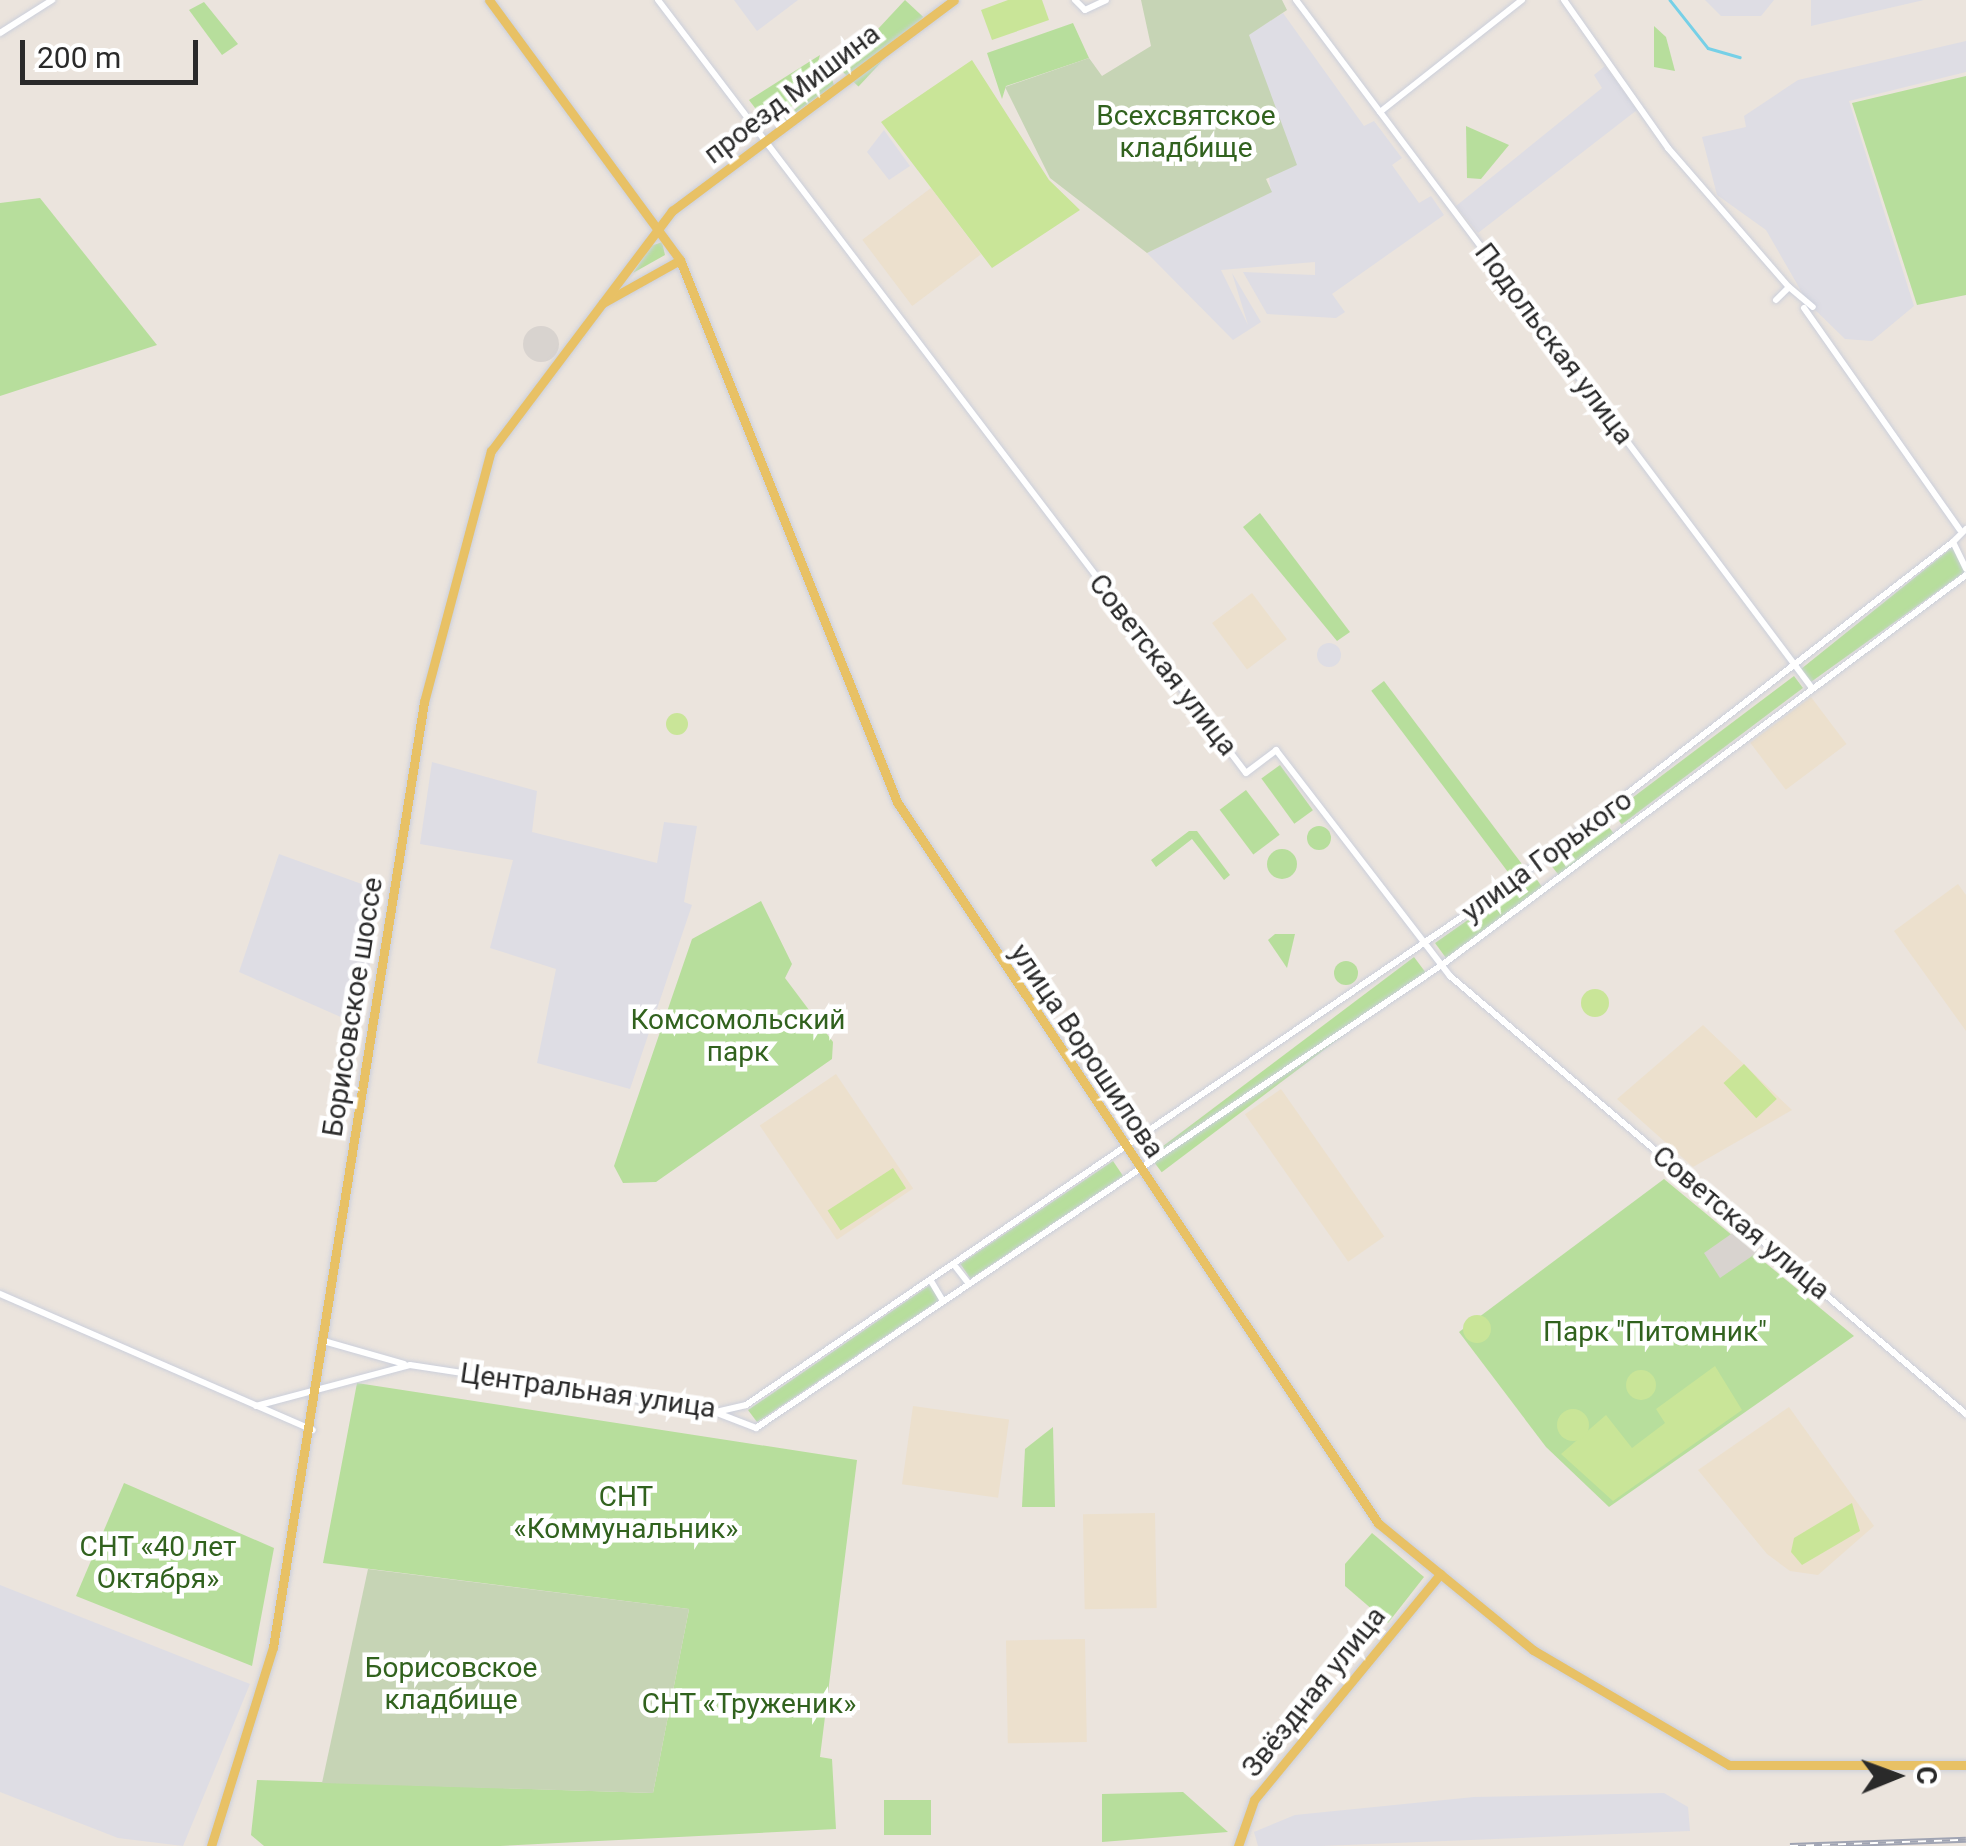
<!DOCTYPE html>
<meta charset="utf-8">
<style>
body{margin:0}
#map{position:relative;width:1966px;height:1846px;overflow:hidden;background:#ebe4dd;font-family:Roboto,sans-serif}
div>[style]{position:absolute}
.industrial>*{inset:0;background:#dedde4}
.round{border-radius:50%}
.education>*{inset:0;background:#ece0cd;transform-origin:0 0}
.green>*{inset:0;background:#b7de9c;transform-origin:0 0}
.cemetery>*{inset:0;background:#c6d4b5}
.pitch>*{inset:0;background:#c9e598;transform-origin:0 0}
.plaza>*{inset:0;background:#d8d3cf}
.stream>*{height:2.5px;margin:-1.25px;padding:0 1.25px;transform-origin:1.25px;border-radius:1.25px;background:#76d0e7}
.roads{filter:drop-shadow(0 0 2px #cbcfdb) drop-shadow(0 0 2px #cbcfdb)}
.minor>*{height:6px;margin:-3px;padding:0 3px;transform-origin:3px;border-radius:3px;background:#fff}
.major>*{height:9px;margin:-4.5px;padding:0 4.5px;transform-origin:4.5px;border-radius:4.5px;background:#e8c165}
.rail>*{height:6px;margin-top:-3px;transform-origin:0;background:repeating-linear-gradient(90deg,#fff 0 8px,#a0a4b3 0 16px);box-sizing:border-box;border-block:2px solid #a0a4b3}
span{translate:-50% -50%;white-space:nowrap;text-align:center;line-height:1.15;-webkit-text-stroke:9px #fff;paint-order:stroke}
.street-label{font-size:28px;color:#2a2a2a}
.park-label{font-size:28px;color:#31621e}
.north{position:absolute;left:1846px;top:1726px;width:100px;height:100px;-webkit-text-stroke:8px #fff;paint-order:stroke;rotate:89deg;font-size:28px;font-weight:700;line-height:40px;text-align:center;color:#2a2a2a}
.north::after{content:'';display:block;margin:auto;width:35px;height:45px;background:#2a2a2a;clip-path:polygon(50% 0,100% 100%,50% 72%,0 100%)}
.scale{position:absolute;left:20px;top:40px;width:178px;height:45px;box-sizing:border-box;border:5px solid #2a2a2a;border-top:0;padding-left:12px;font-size:30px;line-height:35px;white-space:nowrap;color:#2a2a2a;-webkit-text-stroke:8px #fff;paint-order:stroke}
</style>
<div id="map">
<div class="industrial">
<i style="clip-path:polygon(734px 0,798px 0,757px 31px)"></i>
<i style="clip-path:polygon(1705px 0,1774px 0,1761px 16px,1721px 16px)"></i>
<i style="clip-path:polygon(1811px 0,1924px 0,1811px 26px)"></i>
<i style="clip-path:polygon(1283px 13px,1364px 126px,1374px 121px,1402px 158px,1392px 165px,1419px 203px,1431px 196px,1444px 215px,1332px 294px,1345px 312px,1336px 318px,1267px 314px,1243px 272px,1315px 275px,1315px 262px,1221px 270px,1248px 325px,1232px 273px,1261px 322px,1233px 340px,1147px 253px,1271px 192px,1249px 34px)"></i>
<i style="clip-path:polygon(1966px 41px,1966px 72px,1849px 101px,1914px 306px,1872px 341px,1845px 339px,1808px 303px,1766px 230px,1717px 195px,1702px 137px,1746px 127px,1744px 116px,1798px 80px)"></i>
<i style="clip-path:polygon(1605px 66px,1637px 110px,1478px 233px,1456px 206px,1602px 88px,1594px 75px)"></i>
<i style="clip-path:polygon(884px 130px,910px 166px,889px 180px,867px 152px)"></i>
<i class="round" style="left:1317px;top:643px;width:24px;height:24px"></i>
<i style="clip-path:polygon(432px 762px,537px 791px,532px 832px,657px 863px,664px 822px,697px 826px,684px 902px,692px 905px,630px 1089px,537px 1063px,556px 969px,490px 948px,513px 860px,420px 844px)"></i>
<i style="clip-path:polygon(279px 854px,381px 891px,361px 1026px,239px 972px)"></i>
<i style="clip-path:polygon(0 1585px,250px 1684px,183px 1846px,118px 1838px,0 1792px)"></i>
<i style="clip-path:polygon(1664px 1793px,1688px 1807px,1690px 1831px,1321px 1846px,1258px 1846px,1254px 1832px,1295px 1815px,1474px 1797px)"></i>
</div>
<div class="education">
<i style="left:931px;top:188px;width:83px;height:86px;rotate:53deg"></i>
<i style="left:1252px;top:593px;width:58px;height:50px;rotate:53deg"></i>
<i style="left:1811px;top:697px;width:59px;height:76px;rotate:53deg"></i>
<i style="clip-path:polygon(1958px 884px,1966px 895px,1966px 1031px,1894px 931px)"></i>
<i style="clip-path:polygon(1703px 1025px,1792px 1110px,1693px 1167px,1617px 1099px)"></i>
<i style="left:836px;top:1074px;width:138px;height:92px;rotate:56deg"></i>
<i style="left:1281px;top:1089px;width:180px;height:44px;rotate:55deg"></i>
<i style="left:913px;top:1406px;width:97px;height:79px;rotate:8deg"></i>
<i style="clip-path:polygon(1789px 1407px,1874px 1526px,1818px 1575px,1790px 1571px,1767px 1554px,1698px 1470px)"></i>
<i style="left:1155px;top:1513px;width:95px;height:72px;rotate:89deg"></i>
<i style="left:1085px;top:1639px;width:103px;height:79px;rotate:89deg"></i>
</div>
<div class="green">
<i style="left:905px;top:0;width:25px;height:95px;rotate:43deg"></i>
<i style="clip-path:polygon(204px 2px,238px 44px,222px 55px,189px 10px)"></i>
<i style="clip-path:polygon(1073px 23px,1089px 58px,1006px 86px,1002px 99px,987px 53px)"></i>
<i style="clip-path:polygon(1654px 26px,1666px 37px,1675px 71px,1654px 67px)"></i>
<i style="clip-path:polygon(820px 55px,809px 93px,768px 125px,749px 100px)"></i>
<i style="clip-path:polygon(826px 62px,834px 85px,777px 126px,811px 94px)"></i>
<i style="clip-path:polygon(1966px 76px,1966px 295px,1917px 305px,1852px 103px)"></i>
<i style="clip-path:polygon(1466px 126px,1509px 145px,1481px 179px,1467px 178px)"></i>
<i style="clip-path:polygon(40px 198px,157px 345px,0 396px,0 203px)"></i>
<i style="clip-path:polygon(662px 242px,665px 255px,633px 273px,651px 246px)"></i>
<i style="clip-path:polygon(1260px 513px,1350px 632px,1337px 641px,1243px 527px)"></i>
<i style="clip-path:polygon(1954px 546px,1966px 571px,1811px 682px,1801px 669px)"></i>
<i style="left:1794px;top:676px;width:15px;height:227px;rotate:53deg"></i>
<i style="left:1384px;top:681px;width:231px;height:16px;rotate:53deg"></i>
<i style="left:1280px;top:765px;width:56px;height:23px;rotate:54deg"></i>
<i style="left:1246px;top:790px;width:56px;height:33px;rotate:53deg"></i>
<i style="left:1604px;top:821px;width:16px;height:69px;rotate:52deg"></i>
<i class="round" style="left:1307px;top:826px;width:24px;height:24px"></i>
<i style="clip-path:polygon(1189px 831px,1197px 831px,1230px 875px,1224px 880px,1192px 839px,1156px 867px,1151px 860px)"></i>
<i class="round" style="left:1267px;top:849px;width:30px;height:30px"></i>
<i style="clip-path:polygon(1533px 874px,1542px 887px,1446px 958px,1435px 943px)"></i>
<i style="clip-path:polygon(761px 901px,792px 964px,785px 978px,833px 1042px,832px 1059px,656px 1182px,623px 1183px,614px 1166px,692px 939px)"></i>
<i style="clip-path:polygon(1275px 934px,1295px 934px,1287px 968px,1268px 940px)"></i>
<i style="left:1414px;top:957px;width:20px;height:331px;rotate:53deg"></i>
<i class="round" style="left:1334px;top:961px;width:24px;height:24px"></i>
<i style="left:1113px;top:1161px;width:18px;height:184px;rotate:56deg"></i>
<i style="clip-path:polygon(1664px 1179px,1854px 1336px,1609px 1507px,1546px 1447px,1459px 1332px)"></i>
<i style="clip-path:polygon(930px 1285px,940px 1289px,938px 1301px,757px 1422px,748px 1410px)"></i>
<i style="clip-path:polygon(357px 1383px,857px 1460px,820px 1757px,832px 1759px,836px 1829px,500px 1846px,264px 1846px,251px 1835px,257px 1780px,653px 1793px,689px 1609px,323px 1563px)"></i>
<i style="clip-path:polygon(1053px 1427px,1055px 1507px,1022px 1507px,1025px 1449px)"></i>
<i style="clip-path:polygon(124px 1483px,274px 1548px,252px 1666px,76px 1596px)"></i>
<i style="clip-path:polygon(1372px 1533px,1424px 1577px,1388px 1623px,1345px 1586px,1345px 1564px)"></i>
<i style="clip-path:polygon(1183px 1792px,1228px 1832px,1102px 1842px,1102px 1794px)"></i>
<i style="left:931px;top:1800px;width:35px;height:47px;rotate:90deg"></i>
</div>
<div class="cemetery">
<i style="clip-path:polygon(1141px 0,1282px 0,1287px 10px,1249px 35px,1297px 165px,1266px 179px,1272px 192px,1147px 253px,1050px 178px,1005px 87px,1089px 58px,1102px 76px,1151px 46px)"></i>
<i style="clip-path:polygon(368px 1569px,689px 1609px,653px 1793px,322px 1783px)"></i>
</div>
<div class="pitch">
<i style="clip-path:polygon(1008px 0,1042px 0,1049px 20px,992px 40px,981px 10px)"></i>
<i style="clip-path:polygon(972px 60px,1049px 180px,1080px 210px,992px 268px,881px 122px)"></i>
<i class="round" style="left:666px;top:713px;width:22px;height:22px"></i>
<i class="round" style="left:1581px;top:989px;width:28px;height:28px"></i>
<i style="left:1744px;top:1064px;width:48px;height:28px;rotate:47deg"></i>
<i style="left:893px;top:1168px;width:24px;height:78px;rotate:57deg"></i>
<i class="round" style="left:1463px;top:1315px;width:28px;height:28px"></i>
<i style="clip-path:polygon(1715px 1366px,1742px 1410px,1613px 1501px,1561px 1454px,1606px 1415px,1632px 1448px,1665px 1423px,1656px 1409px)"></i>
<i class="round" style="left:1626px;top:1370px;width:30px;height:30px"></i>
<i class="round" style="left:1557px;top:1409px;width:32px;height:32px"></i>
<i style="clip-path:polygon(1852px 1503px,1860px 1531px,1802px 1565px,1791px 1552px,1794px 1538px)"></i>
</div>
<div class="plaza">
<i class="round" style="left:523px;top:326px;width:36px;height:36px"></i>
<i style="clip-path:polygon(1734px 1232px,1758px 1252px,1720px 1278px,1704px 1253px)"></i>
</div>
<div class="stream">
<i style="left:1670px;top:0;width:61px;rotate:51.6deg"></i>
<i style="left:1708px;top:48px;width:33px;rotate:16deg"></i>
</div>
<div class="roads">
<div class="minor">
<i style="left:658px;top:0;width:971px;rotate:52.74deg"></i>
<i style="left:1246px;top:773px;width:38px;rotate:-37deg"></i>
<i style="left:1276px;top:750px;width:285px;rotate:52.4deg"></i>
<i style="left:1450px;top:976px;width:677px;rotate:40.33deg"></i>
<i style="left:1075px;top:0;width:14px;rotate:45deg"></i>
<i style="left:1085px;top:10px;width:23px;rotate:-25deg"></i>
<i style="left:1296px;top:0;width:860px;rotate:53.13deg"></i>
<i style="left:1564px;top:0;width:181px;rotate:54.9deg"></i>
<i style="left:1668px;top:148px;width:184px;rotate:49deg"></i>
<i style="left:0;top:33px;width:62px;rotate:-32.4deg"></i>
<i style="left:1380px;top:112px;width:181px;rotate:-38.3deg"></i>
<i style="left:1776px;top:300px;width:18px;rotate:-45deg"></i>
<i style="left:1789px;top:287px;width:31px;rotate:40deg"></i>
<i style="left:1804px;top:308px;width:271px;rotate:54.9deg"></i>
<i style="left:1966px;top:529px;width:18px;rotate:135deg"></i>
<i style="left:1953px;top:542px;width:30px;rotate:64deg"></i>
<i style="left:955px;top:1266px;width:23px;rotate:52deg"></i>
<i style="left:931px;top:1281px;width:23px;rotate:59deg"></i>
<i style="left:0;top:1294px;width:341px;rotate:23.5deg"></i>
<i style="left:327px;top:1342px;width:80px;rotate:15.9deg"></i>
<i style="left:256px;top:1406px;width:159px;rotate:-14.9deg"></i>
<i style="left:410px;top:1365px;width:310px;rotate:8.7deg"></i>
<i style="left:716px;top:1412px;width:31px;rotate:-13deg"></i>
<i style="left:746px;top:1405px;width:923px;rotate:-34.28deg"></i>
<i style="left:1509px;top:885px;width:561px;rotate:-37.69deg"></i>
<i style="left:717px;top:1413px;width:42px;rotate:21deg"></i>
<i style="left:756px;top:1428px;width:833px;rotate:-34.03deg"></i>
<i style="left:1446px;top:962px;width:648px;rotate:-36.66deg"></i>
</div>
<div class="major">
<i style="left:489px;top:0;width:323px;rotate:53.7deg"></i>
<i style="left:680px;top:260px;width:584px;rotate:68.18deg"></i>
<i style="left:897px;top:802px;width:867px;rotate:56.29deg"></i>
<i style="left:1378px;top:1523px;width:200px;rotate:39.3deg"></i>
<i style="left:1533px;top:1650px;width:227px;rotate:30.4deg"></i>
<i style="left:1729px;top:1765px;width:237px"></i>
<i style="left:603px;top:303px;width:88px;rotate:-29.2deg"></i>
<i style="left:211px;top:1846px;width:208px;rotate:-72.7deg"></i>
<i style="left:273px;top:1647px;width:957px;rotate:-80.92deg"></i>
<i style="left:424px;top:702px;width:260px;rotate:-75.1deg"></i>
<i style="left:491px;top:451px;width:301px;rotate:-53deg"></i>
<i style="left:672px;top:211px;width:352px;rotate:-36.8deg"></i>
<i style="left:1238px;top:1846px;width:49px;rotate:-70.8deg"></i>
<i style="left:1254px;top:1800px;width:293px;rotate:-50.5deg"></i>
</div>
</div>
<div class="rail">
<i style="left:1790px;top:1846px;width:176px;rotate:-2deg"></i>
</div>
<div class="street-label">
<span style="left:792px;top:94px;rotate:-37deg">проезд Мишина</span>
<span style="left:1554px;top:344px;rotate:53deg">Подольская улица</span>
<span style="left:1163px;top:665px;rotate:52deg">Советская улица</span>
<span style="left:1547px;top:856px;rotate:-36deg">улица Горького</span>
<span style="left:353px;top:1007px;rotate:-81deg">Борисовское шоссе</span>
<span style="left:1087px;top:1051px;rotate:56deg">улица Ворошилова</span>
<span style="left:1741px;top:1223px;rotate:40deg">Советская улица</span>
<span style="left:588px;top:1391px;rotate:8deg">Центральная улица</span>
<span style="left:1314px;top:1692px;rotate:-51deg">Звёздная улица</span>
</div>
<div class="park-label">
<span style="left:1186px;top:132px">Всехсвятское<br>кладбище</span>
<span style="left:738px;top:1036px">Комсомольский<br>парк</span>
<span style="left:1655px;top:1332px">Парк "Питомник"</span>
<span style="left:626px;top:1513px">СНТ<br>«Коммунальник»</span>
<span style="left:158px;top:1563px">СНТ «40 лет<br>Октября»</span>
<span style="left:451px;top:1684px">Борисовское<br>кладбище</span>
<span style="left:749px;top:1704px">СНТ «Труженик»</span>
</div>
<div class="north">С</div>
<div class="scale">200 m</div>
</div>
